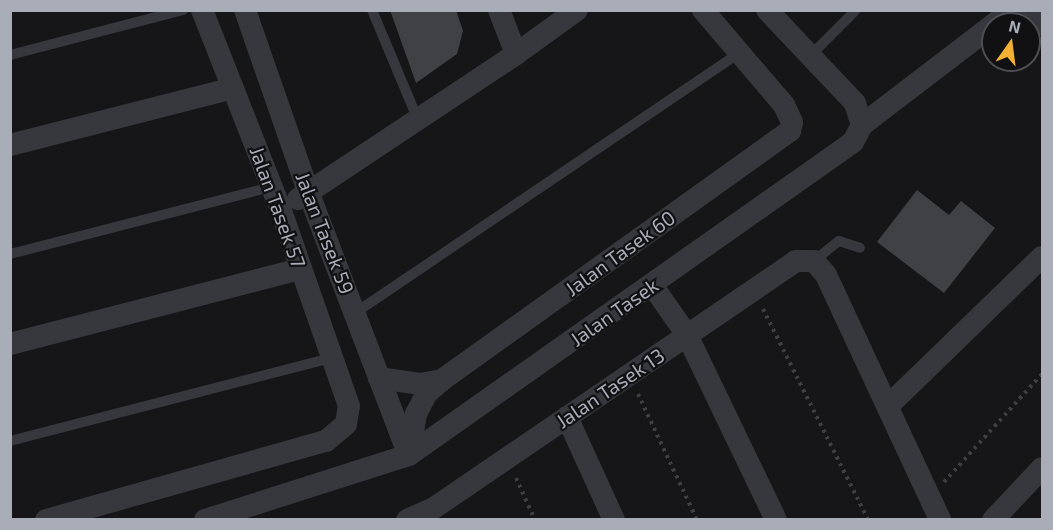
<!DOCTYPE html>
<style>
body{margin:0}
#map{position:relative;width:1053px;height:530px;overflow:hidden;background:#161618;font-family:"Exo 2",sans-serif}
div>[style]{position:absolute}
.building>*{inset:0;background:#404145}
.path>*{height:4px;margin-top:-2px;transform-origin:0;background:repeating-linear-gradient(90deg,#3d3f44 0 3px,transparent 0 7.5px)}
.lane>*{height:10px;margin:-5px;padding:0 5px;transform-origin:5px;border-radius:5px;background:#37383d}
.street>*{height:22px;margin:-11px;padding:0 11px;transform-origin:11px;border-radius:11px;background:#37383d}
span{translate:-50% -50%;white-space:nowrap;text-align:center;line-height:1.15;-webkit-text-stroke:4.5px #111113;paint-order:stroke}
.street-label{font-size:20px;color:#a8adb8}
.frame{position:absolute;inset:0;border:12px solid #a8adb8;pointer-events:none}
.north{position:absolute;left:981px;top:12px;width:60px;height:60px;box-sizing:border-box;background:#111113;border:2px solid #4d4f55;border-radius:50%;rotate:14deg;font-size:16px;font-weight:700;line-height:24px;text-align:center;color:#a8adb8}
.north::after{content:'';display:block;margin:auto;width:21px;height:27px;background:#f2b134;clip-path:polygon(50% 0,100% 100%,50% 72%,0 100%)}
</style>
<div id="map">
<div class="building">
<i style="clip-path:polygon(390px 10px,456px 10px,463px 31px,457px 54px,416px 83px)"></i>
<i style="clip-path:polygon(917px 190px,949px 215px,961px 201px,995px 228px,944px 293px,877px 242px)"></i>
</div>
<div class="path">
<i style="left:763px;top:309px;width:236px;rotate:63.5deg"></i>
<i style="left:638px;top:394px;width:139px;rotate:64.9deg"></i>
<i style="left:516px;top:478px;width:46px;rotate:65.7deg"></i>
<i style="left:944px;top:482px;width:146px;rotate:-47.8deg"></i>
</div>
<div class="lane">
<i style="left:372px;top:10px;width:119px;rotate:67.3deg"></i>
<i style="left:10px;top:55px;width:179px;rotate:-14.6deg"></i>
<i style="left:810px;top:56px;width:65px;rotate:-45deg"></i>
<i style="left:10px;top:254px;width:269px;rotate:-14.4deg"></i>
<i style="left:814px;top:261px;width:32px;rotate:-39deg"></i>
<i style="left:839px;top:241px;width:22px;rotate:18deg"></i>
<i style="left:355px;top:313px;width:465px;rotate:-34.1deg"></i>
<i style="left:10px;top:441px;width:333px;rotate:-14.5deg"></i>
</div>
<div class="street">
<i style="left:245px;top:10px;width:195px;rotate:70.8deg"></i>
<i style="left:309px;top:194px;width:277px;rotate:69.1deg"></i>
<i style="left:499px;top:10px;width:47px;rotate:68.9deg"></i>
<i style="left:994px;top:24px;width:18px;rotate:-38deg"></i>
<i style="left:1008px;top:13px;width:13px;rotate:-4deg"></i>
<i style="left:1021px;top:12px;width:15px;rotate:16deg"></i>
<i style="left:1035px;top:16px;width:11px;rotate:49deg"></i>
<i style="left:862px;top:125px;width:165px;rotate:-37.4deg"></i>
<i style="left:10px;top:145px;width:230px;rotate:-14.3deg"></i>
<i style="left:298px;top:199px;width:262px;rotate:-33.6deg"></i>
<i style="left:516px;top:54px;width:75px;rotate:-35.8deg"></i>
<i style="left:652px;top:285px;width:61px;rotate:55deg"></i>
<i style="left:687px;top:335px;width:205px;rotate:64.3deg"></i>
<i style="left:10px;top:344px;width:300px;rotate:-14.5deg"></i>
<i style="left:379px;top:378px;width:41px;rotate:8.3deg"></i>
<i style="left:420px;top:384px;width:22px;rotate:-10deg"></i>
<i style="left:888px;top:406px;width:214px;rotate:-44.1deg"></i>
<i style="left:567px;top:417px;width:113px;rotate:65.5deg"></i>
<i style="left:409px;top:455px;width:42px;rotate:-80.3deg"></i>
<i style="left:416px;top:414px;width:22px;rotate:-63deg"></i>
<i style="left:426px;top:394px;width:21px;rotate:-41deg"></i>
<i style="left:442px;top:380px;width:428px;rotate:-35.6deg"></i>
<i style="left:790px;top:131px;width:9px;rotate:-77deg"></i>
<i style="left:792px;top:122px;width:19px;rotate:-115deg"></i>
<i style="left:784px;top:105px;width:125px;rotate:-130.5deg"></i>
<i style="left:46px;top:520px;width:291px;rotate:-15.8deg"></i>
<i style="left:326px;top:441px;width:26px;rotate:-40deg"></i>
<i style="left:346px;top:424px;width:18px;rotate:-81deg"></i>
<i style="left:349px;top:406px;width:210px;rotate:-109.2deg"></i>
<i style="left:280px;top:208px;width:213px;rotate:-111.5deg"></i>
<i style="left:205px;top:520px;width:214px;rotate:-17.7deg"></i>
<i style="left:409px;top:455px;width:543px;rotate:-35.18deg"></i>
<i style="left:853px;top:142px;width:19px;rotate:-62deg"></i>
<i style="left:862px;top:125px;width:23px;rotate:-108deg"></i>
<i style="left:855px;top:103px;width:128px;rotate:-133.4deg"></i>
<i style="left:407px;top:520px;width:30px;rotate:-24deg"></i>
<i style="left:434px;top:508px;width:438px;rotate:-34.3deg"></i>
<i style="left:796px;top:261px;width:18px"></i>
<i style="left:814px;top:261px;width:18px;rotate:49deg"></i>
<i style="left:826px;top:275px;width:270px;rotate:65deg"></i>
<i style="left:993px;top:520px;width:71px;rotate:-46.7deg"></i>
</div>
<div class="street-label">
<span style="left:278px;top:207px;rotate:70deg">Jalan Tasek 57</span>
<span style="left:325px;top:233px;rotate:69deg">Jalan Tasek 59</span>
<span style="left:620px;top:253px;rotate:-36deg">Jalan Tasek 60</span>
<span style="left:614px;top:312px;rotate:-35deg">Jalan Tasek</span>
<span style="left:610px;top:388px;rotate:-34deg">Jalan Tasek 13</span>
</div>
<div class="frame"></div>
<div class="north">N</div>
</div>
